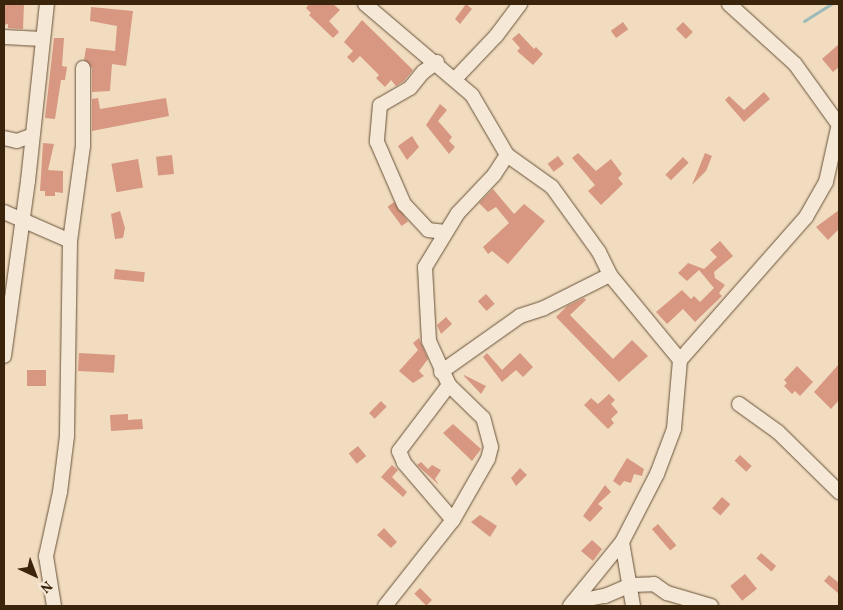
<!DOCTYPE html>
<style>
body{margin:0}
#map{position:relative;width:843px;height:610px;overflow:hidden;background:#f1dcc0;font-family:Vollkorn,serif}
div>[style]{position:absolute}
.stream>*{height:3px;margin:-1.5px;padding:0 1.5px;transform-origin:1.5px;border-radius:1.5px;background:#9cbab8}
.building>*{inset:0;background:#d79780;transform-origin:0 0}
.roads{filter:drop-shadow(0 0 1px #685239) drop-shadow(0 0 1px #685239)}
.minor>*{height:14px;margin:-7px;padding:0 7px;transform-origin:7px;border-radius:7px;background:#f6e8d6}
span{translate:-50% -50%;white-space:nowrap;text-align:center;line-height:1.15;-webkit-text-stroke:4px #f6e8d6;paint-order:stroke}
.frame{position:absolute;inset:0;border:5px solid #3a240c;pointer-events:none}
.north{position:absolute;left:10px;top:550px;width:50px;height:50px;-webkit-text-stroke:4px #f6e8d6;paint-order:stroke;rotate:137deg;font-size:14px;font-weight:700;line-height:20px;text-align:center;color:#3a240c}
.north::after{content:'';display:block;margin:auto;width:18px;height:22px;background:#3a240c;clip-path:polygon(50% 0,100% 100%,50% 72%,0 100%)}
</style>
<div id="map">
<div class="stream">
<i style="left:804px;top:21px;width:32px;rotate:-32deg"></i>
</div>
<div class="building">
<i style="clip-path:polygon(4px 4px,24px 4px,23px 29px,8px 28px,8px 24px,4px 25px)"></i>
<i style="clip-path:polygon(309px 4px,333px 4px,340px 10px,329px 21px,339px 32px,333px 38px,309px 15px,311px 13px,306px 8px)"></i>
<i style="clip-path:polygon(466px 4px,472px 9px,460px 24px,455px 19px)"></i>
<i style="clip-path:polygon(91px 7px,133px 11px,126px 66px,112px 64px,110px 91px,92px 92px,92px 68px,84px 60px,86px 48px,115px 51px,117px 26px,90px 21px)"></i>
<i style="clip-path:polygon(362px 20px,413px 70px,404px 81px,396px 86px,391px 80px,385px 87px,376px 78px,379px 75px,360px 56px,353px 63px,347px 57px,353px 51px,344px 42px)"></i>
<i style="left:623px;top:22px;width:9px;height:15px;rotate:54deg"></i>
<i style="left:683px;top:22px;width:14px;height:10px;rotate:45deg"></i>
<i style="clip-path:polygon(519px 33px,534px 49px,536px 47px,543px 54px,533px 65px,517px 51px,520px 48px,512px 39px)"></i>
<i style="clip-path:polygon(54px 38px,64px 38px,62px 66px,67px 67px,65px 80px,61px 80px,55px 119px,45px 118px)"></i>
<i style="clip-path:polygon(839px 44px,839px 67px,833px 72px,822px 59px)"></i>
<i style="clip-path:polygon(764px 92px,770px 99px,744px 122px,725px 100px,729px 96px,744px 110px)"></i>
<i style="clip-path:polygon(98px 98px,100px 109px,166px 98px,169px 116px,92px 131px,92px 99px)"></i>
<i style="clip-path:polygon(440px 104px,447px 110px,438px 121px,452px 137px,449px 141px,455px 147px,449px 154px,426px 125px)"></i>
<i style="clip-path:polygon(412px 136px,419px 147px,407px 160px,398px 146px)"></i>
<i style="clip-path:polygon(43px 143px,54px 144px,48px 170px,63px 171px,63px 193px,55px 192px,55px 196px,45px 196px,45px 191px,40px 191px)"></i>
<i style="clip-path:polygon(578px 153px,596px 171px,611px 159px,622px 174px,618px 178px,623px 184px,601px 205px,588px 191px,595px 185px,572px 158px)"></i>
<i style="clip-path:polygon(705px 153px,712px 156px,706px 171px,692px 185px)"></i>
<i style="left:172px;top:155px;width:19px;height:16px;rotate:84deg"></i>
<i style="left:558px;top:156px;width:10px;height:13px;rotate:53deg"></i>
<i style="left:683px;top:157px;width:8px;height:25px;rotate:45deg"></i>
<i style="left:138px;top:159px;width:29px;height:27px;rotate:80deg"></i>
<i style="clip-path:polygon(493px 189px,514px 214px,524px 204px,545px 221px,508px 264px,492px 251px,488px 254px,483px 247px,509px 223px,496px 207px,488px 212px,479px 203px)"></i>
<i style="left:394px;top:202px;width:24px;height:8px;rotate:54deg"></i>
<i style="clip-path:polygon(839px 210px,839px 229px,828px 240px,816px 227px)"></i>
<i style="clip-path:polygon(120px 211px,125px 228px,123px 238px,115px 239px,111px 214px)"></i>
<i style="clip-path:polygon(720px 241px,733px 256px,714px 272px,715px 278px,725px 285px,719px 293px,722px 296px,695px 322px,683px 309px,667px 324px,656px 312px,682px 290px,691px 299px,694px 296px,700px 302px,714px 288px,699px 270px,687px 281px,678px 273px,688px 263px,704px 269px,717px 257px,710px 250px)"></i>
<i style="left:115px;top:269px;width:30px;height:10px;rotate:6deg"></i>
<i style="left:486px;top:294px;width:13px;height:11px;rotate:48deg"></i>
<i style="clip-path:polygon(584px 298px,586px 300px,570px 315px,613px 359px,632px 340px,648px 356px,619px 382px,556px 317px,567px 306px)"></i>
<i style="clip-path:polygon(446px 317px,452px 324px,441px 334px,437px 325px)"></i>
<i style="clip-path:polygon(419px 338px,428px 359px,419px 371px,424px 376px,413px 383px,399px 371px,418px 350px,413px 343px)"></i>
<i style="left:79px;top:353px;width:36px;height:18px;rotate:3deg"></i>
<i style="clip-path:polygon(487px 353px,502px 370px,520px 353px,533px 367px,523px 377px,516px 370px,502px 382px,483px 357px)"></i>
<i style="clip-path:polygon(839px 364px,839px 400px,831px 409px,814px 392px)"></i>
<i style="clip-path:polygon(797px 366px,813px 382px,800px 396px,795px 391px,792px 394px,784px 386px,787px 383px,784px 380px)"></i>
<i style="left:46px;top:370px;width:16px;height:19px;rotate:90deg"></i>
<i style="clip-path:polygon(464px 375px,486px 386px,481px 394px,464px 376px)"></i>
<i style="clip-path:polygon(609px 394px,615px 400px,611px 404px,618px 412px,611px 419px,614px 423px,608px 429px,584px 405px,591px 398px,598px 404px)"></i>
<i style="left:381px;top:401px;width:8px;height:17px;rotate:45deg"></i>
<i style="clip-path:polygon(128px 414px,128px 420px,142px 419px,143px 429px,111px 431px,110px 415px)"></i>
<i style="clip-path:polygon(453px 424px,481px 449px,472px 461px,443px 433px)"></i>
<i style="left:358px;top:446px;width:13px;height:12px;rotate:51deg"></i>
<i style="left:740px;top:455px;width:16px;height:8px;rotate:43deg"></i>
<i style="clip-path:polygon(627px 458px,644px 469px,642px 476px,634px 474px,631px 483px,624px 481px,620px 486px,613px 481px)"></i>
<i style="clip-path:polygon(421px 462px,428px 469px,432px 465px,441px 470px,435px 479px,439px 485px,417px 465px)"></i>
<i style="clip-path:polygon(392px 465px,398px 470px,392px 477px,407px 492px,403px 497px,381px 477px)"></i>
<i style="clip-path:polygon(520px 468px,527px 475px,516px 486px,511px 478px)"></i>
<i style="clip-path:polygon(605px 485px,611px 492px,598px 504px,603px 508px,590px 522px,583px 516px)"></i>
<i style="left:722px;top:497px;width:11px;height:15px;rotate:41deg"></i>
<i style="clip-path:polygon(480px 515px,497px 526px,490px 537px,471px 522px)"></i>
<i style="left:658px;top:524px;width:28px;height:8px;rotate:49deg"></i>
<i style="clip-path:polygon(384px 528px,397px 542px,391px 548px,377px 535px)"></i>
<i style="clip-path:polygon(592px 540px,602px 549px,593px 561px,581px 551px)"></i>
<i style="left:761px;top:553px;width:20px;height:7px;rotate:41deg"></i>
<i style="left:745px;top:574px;width:19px;height:19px;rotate:51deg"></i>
<i style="clip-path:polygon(829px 575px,839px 583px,839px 594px,824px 581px)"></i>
<i style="left:420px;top:588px;width:17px;height:8px;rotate:45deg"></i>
</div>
<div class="roads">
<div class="minor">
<i style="left:365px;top:4px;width:140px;rotate:40.4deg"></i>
<i style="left:472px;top:95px;width:69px;rotate:59.7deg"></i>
<i style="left:507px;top:155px;width:55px;rotate:35.4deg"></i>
<i style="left:552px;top:187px;width:80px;rotate:54.1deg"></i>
<i style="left:599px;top:252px;width:25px;rotate:64deg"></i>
<i style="left:610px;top:275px;width:110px;rotate:50.5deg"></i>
<i style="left:680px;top:360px;width:69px;rotate:95deg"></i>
<i style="left:674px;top:429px;width:48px;rotate:110.7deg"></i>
<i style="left:657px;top:474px;width:76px;rotate:117.2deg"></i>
<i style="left:622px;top:542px;width:65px;rotate:80.2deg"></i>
<i style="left:729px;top:4px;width:89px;rotate:42.3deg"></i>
<i style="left:795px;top:64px;width:75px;rotate:54.2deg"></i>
<i style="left:4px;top:37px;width:38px;rotate:3deg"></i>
<i style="left:437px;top:62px;width:17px;rotate:144deg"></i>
<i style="left:423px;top:72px;width:21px;rotate:129deg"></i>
<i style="left:410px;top:88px;width:34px;rotate:150deg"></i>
<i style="left:380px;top:105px;width:37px;rotate:95deg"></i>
<i style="left:377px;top:142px;width:68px;rotate:66.5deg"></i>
<i style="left:404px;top:204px;width:35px;rotate:47deg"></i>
<i style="left:428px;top:230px;width:17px;rotate:7deg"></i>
<i style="left:455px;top:79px;width:59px;rotate:-46.4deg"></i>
<i style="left:496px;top:36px;width:40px;rotate:-53deg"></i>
<i style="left:4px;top:138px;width:13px;rotate:13deg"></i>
<i style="left:17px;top:141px;width:15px;rotate:-20deg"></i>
<i style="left:4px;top:212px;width:72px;rotate:23.7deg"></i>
<i style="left:70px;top:241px;width:195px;rotate:90.9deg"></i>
<i style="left:67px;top:436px;width:56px;rotate:97.1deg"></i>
<i style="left:60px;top:492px;width:66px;rotate:102.3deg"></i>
<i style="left:46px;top:556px;width:51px;rotate:80.9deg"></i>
<i style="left:70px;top:241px;width:96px;rotate:-82.2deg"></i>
<i style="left:83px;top:146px;width:78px;rotate:-90deg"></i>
<i style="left:4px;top:356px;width:177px;rotate:-82.2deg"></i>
<i style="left:28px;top:181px;width:178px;rotate:-83.9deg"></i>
<i style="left:680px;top:360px;width:191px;rotate:-48.6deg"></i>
<i style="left:806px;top:217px;width:40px;rotate:-60.3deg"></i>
<i style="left:826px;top:182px;width:59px;rotate:-77.4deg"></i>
<i style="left:441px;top:372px;width:97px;rotate:-35.3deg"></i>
<i style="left:520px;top:316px;width:25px;rotate:-18deg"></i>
<i style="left:544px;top:308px;width:74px;rotate:-26.6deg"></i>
<i style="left:449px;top:385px;width:83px;rotate:127.1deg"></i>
<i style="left:399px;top:451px;width:13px;rotate:67deg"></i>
<i style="left:404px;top:463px;width:75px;rotate:49.3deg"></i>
<i style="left:739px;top:404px;width:48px;rotate:35.7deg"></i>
<i style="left:778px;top:432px;width:86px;rotate:44.5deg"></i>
<i style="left:573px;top:602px;width:33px;rotate:-11deg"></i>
<i style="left:605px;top:596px;width:28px;rotate:-23deg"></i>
<i style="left:631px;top:585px;width:23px;rotate:-2deg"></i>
<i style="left:654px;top:584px;width:16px;rotate:35deg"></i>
<i style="left:667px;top:593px;width:46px;rotate:16.5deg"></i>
<i style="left:385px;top:606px;width:110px;rotate:-51.7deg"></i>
<i style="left:453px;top:520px;width:70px;rotate:-60.2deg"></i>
<i style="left:488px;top:459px;width:12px;rotate:-76deg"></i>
<i style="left:491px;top:447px;width:30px;rotate:-105deg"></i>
<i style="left:483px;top:418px;width:47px;rotate:-135.9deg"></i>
<i style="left:449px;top:385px;width:48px;rotate:-114.4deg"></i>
<i style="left:429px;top:341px;width:74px;rotate:-93.1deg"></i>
<i style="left:425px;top:267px;width:63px;rotate:-58.6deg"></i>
<i style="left:458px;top:213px;width:52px;rotate:-46.5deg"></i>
<i style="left:494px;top:175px;width:24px;rotate:-57deg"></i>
<i style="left:570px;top:606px;width:82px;rotate:-50.9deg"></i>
</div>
</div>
<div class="frame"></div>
<div class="north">N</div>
</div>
